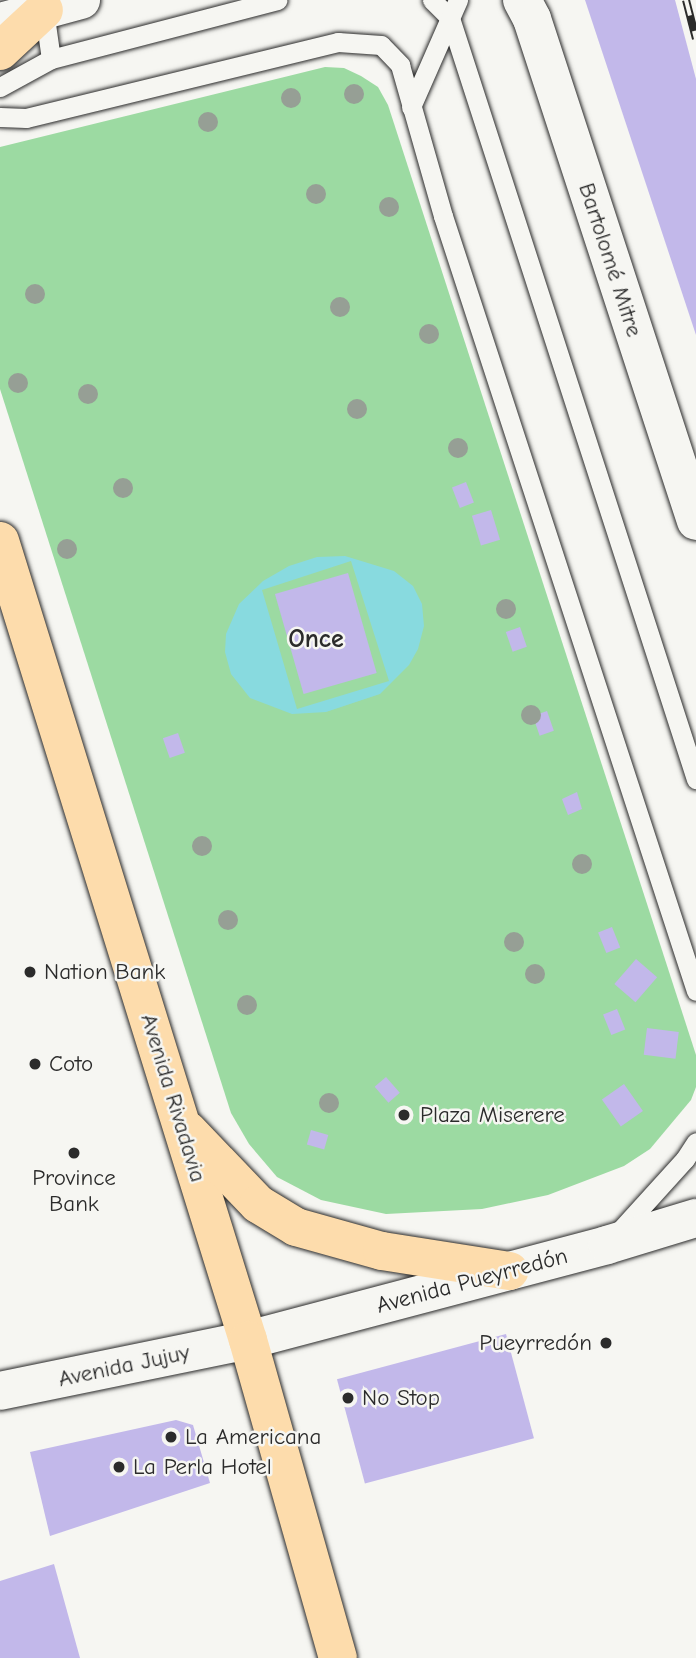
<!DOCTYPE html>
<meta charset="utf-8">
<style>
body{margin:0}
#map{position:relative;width:696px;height:1658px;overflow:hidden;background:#f6f6f2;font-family:"Comic Neue",sans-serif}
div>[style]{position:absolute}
.green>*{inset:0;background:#9cdaa2}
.water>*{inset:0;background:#88dadf}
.building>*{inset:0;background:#c2b8ea;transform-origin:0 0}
.roads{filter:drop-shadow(0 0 2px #2b2b2b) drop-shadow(0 0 2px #2b2b2b)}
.lane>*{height:19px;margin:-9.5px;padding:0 9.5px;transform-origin:9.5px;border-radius:9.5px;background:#f6f6f2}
.secondary>*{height:38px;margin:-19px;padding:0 19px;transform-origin:19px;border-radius:19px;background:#f6f6f2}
.primary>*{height:38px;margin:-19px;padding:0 19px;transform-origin:19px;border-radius:19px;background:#fddcac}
.rail>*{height:8px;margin-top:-4px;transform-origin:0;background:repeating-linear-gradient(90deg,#f6f6f2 0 16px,#2b2b2b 0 32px);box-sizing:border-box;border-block:2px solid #2b2b2b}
.trees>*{width:20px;height:20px;margin:-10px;border-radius:50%;background:#969f95}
.dots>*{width:19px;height:19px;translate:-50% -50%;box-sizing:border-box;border:4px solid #f6f6f2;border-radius:50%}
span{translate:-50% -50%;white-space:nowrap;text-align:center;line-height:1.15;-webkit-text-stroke:5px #f6f6f2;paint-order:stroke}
.street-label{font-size:23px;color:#2b2b2b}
.poi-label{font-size:23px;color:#2b2b2b}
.left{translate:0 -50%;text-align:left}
.right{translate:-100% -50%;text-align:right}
.quarter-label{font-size:26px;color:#2b2b2b;font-weight:700}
</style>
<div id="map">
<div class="green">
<i style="clip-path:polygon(325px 67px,344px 68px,361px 76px,378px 87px,388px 105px,696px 1055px,696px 1087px,691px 1100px,650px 1149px,624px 1166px,548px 1195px,482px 1209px,386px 1214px,321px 1200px,277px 1177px,249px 1144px,231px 1113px,0 389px,0 147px)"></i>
</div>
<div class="water">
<i style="clip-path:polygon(evenodd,345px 556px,394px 571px,413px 586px,422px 604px,424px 626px,418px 649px,409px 665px,380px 694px,326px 712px,292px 714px,250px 698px,231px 674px,225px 652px,226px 634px,239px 604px,263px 581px,289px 566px,317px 557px,345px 556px,351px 561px,389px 681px,297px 709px,262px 590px,351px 561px)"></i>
</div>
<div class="building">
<i style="clip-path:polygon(585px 0,675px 0,696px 79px,696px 335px)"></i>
<i style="left:466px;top:482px;width:22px;height:15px;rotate:69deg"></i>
<i style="left:491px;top:510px;width:31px;height:20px;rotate:73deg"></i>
<i style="left:348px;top:573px;width:104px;height:76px;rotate:74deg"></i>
<i style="left:520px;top:627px;width:21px;height:15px;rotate:71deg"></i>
<i style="left:547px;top:711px;width:21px;height:15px;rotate:71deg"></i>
<i style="left:178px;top:733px;width:21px;height:16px;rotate:71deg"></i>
<i style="clip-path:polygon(577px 792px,582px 809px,568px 815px,562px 799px)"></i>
<i style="left:612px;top:927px;width:22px;height:15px;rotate:68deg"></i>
<i style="left:636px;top:959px;width:28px;height:33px;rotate:41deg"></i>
<i style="left:617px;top:1009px;width:22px;height:15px;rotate:68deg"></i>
<i style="left:647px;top:1028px;width:32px;height:27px;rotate:7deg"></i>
<i style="left:386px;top:1077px;width:21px;height:15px;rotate:49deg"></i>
<i style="left:624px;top:1084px;width:33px;height:27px;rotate:55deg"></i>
<i style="left:311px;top:1130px;width:18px;height:15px;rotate:16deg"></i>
<i style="left:506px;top:1334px;width:108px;height:175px;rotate:75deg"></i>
<i style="clip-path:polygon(176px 1420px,193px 1425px,210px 1483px,50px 1536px,30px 1452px)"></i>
<i style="clip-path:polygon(54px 1564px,80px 1658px,0 1658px,0 1581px)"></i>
</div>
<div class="roads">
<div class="lane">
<i style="left:432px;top:0;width:25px;rotate:45deg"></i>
<i style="left:450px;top:18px;width:800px;rotate:72.09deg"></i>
<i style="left:44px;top:10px;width:49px;rotate:81.9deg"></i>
<i style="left:0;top:87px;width:58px;rotate:-28.8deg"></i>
<i style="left:51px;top:59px;width:234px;rotate:-14.6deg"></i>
<i style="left:411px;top:107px;width:117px;rotate:-66.3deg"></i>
<i style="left:0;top:117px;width:26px;rotate:2deg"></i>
<i style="left:26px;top:118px;width:321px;rotate:-13.7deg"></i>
<i style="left:338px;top:42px;width:43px;rotate:4deg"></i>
<i style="left:381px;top:45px;width:28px;rotate:46deg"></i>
<i style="left:400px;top:65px;width:157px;rotate:74.1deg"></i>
<i style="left:443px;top:216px;width:815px;rotate:71.92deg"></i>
<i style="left:617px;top:1234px;width:101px;rotate:-47.8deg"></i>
<i style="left:685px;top:1159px;width:20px;rotate:-57deg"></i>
</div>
<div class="secondary">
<i style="left:522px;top:0;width:21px;rotate:62deg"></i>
<i style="left:532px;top:19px;width:528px;rotate:71.91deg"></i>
<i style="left:0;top:22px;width:84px;rotate:-15.2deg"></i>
<i style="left:0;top:1391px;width:253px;rotate:-11.6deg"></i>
<i style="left:248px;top:1340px;width:371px;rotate:-14.8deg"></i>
<i style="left:607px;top:1245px;width:93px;rotate:-16.9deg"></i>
</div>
<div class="primary">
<i style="left:0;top:51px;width:60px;rotate:-43deg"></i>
<i style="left:0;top:541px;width:837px;rotate:72.76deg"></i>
<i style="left:248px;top:1340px;width:330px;rotate:74.2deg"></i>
<i style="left:188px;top:1131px;width:101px;rotate:46.2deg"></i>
<i style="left:258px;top:1204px;width:44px;rotate:31.2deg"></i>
<i style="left:296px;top:1227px;width:89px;rotate:15.6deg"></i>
<i style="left:382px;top:1251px;width:129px;rotate:8.9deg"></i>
</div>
</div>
<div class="rail">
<i style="left:686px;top:0;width:40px;rotate:75.6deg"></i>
</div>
<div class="trees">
<i style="left:354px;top:94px"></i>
<i style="left:291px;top:98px"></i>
<i style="left:208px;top:122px"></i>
<i style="left:316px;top:194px"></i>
<i style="left:389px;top:207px"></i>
<i style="left:35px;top:294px"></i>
<i style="left:340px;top:307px"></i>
<i style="left:429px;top:334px"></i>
<i style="left:18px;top:383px"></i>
<i style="left:88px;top:394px"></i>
<i style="left:357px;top:409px"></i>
<i style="left:458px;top:448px"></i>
<i style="left:123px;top:488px"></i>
<i style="left:67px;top:549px"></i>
<i style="left:506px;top:609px"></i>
<i style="left:531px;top:715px"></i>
<i style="left:202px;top:846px"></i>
<i style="left:582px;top:864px"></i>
<i style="left:228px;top:920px"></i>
<i style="left:514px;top:942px"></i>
<i style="left:535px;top:974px"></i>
<i style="left:247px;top:1005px"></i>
<i style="left:329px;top:1103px"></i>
</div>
<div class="dots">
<i style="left:30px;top:972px;background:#2b2b2b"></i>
<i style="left:35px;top:1064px;background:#2b2b2b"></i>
<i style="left:404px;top:1115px;background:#2b2b2b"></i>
<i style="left:74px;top:1153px;background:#2b2b2b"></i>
<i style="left:606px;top:1343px;background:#2b2b2b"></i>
<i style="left:348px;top:1398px;background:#2b2b2b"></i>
<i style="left:171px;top:1437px;background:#2b2b2b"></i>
<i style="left:119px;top:1467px;background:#2b2b2b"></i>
</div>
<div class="street-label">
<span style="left:610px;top:260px;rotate:72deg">Bartolomé Mitre</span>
<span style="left:173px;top:1098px;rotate:73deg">Avenida Rivadavia</span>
<span style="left:472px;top:1281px;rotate:-15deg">Avenida Pueyrredón</span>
<span style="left:124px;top:1366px;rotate:-12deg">Avenida Jujuy</span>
</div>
<div class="poi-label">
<span class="left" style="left:44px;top:972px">Nation Bank</span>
<span class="left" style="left:49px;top:1064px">Coto</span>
<span class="left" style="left:420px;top:1115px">Plaza Miserere</span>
<span style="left:74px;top:1191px">Province<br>Bank</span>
<span class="right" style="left:592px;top:1343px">Pueyrredón</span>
<span class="left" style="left:362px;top:1398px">No Stop</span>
<span class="left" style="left:185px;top:1437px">La Americana</span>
<span class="left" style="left:133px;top:1467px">La Perla Hotel</span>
</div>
<div class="quarter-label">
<span style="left:316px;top:640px">Once</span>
</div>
</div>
